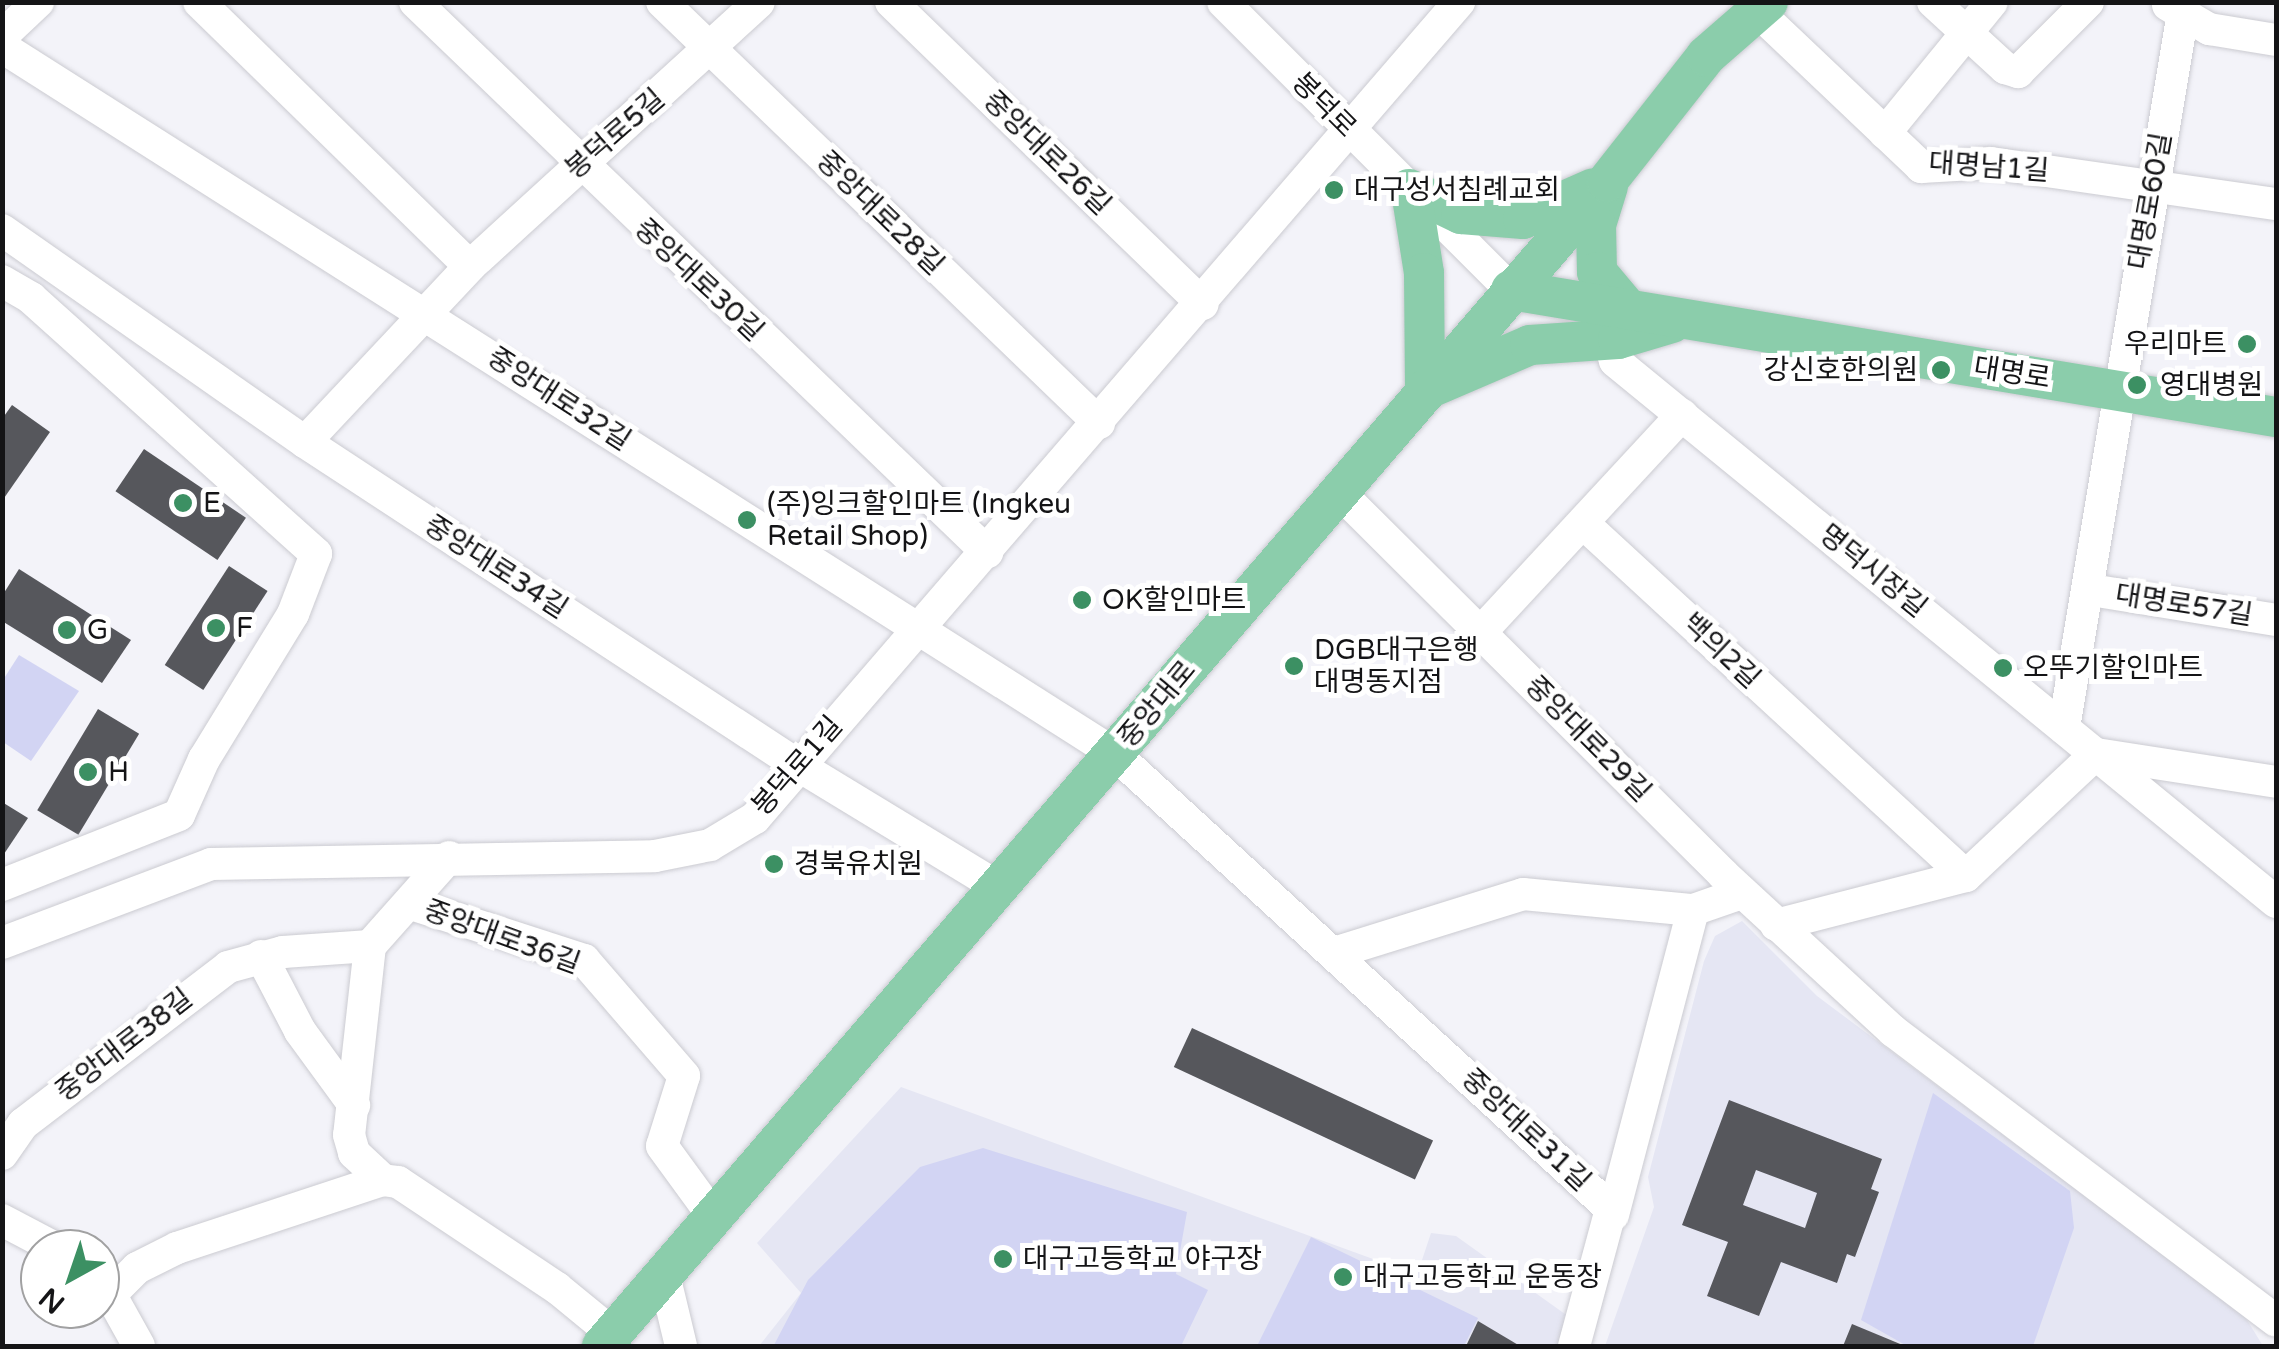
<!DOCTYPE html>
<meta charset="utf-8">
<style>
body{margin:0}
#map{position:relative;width:2279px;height:1349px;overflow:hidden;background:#f3f3f9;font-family:"Varela Round","Noto Sans KR",sans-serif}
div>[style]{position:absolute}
.built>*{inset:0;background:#e5e6f3}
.green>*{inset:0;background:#d2d4f3}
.building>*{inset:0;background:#56575c;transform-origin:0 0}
.roads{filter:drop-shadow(0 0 2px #cbcbd1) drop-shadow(0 0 2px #cbcbd1)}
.minor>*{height:32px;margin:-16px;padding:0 16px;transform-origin:16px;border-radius:16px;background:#fff}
.major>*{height:40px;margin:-20px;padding:0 20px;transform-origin:20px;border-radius:20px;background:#8bcdab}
.dots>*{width:28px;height:28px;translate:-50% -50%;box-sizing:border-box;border:5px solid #fff;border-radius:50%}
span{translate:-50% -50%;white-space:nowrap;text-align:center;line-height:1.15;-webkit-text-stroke:10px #fff;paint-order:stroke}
.street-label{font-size:28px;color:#141416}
.poi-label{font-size:28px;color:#141416}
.left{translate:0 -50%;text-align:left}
.right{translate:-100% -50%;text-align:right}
.frame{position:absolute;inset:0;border:5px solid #141416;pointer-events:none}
.north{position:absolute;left:20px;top:1229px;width:100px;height:100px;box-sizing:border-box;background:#fff;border:2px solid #a1a1a2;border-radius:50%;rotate:220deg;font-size:28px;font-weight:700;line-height:40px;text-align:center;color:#141416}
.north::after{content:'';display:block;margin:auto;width:35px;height:45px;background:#3c9063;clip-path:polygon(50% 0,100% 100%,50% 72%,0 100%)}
</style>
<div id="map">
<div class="built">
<i style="clip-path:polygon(1742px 921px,1817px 996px,2244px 1315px,2263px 1346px,1605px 1346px,1654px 1207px,1648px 1177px,1704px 961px,1715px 936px)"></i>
<i style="clip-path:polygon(901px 1087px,1417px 1275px,1431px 1233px,1456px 1236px,1572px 1319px,1568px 1346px,759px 1346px,801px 1293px,757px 1243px)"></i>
</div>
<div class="green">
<i style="clip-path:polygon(19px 655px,79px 691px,31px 761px,3px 742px,3px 680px)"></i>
<i style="clip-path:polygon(1933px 1093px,2070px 1191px,2074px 1228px,2033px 1346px,1907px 1346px,1861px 1320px)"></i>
<i style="clip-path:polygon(983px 1148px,1187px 1212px,1176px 1274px,1208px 1290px,1181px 1346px,774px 1345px,808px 1280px,920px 1167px)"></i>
<i style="clip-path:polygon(1311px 1237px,1478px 1318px,1464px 1346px,1257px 1346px)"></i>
</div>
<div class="building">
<i style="clip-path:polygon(12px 405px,50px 432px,2px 501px,2px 419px)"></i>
<i style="left:144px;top:449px;width:123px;height:51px;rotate:34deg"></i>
<i style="left:229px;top:566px;width:46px;height:118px;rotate:33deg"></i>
<i style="clip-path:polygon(19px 569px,131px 640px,102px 683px,2px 621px,2px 596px)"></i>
<i style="left:98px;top:709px;width:48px;height:118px;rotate:31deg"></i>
<i style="clip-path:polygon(2px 802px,28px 818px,2px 857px)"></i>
<i style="left:1192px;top:1028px;width:266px;height:43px;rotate:25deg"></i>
<i style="clip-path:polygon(evenodd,1729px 1100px,1882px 1159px,1871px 1189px,1879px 1192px,1855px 1257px,1847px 1254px,1837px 1283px,1781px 1262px,1759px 1316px,1707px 1296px,1728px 1242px,1682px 1225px,1729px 1100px,1756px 1170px,1817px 1193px,1805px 1228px,1743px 1205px,1756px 1170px)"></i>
<i style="clip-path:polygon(1478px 1321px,1520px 1346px,1466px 1346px)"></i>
<i style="clip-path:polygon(1852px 1324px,1905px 1346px,1843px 1346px)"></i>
</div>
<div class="roads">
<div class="minor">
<i style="left:199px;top:2px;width:378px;rotate:44.3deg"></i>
<i style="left:415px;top:2px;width:794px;rotate:43.88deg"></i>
<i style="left:662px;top:2px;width:607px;rotate:43.93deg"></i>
<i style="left:891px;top:2px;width:434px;rotate:44.1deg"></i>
<i style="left:1223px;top:2px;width:407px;rotate:45deg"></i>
<i style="left:1933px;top:2px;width:98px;rotate:42.5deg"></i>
<i style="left:2005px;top:68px;width:14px;rotate:17deg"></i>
<i style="left:2018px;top:72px;width:99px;rotate:-45deg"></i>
<i style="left:2168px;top:5px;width:48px;rotate:30.3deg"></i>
<i style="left:2209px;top:29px;width:68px;rotate:9.3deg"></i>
<i style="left:1759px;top:13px;width:224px;rotate:43.5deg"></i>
<i style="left:1921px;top:167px;width:70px;rotate:-3.3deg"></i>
<i style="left:1991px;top:163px;width:288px;rotate:8.2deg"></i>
<i style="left:2px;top:36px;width:50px;rotate:-43.4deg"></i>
<i style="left:2px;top:47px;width:1319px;rotate:32.42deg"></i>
<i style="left:1115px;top:754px;width:673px;rotate:42.53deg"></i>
<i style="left:1611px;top:1209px;width:142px;rotate:105.1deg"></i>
<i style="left:1885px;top:133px;width:169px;rotate:-50.8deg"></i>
<i style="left:2px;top:230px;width:370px;rotate:35deg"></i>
<i style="left:305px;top:442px;width:591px;rotate:33.26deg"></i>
<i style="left:799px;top:766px;width:235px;rotate:31.3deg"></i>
<i style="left:2px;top:281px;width:34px;rotate:30deg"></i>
<i style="left:31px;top:298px;width:383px;rotate:41.9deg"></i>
<i style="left:316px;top:554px;width:64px;rotate:111deg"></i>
<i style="left:293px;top:614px;width:170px;rotate:121.5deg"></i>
<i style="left:204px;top:759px;width:61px;rotate:114.1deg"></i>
<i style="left:179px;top:815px;width:190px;rotate:158.4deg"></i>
<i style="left:1608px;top:339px;width:23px;rotate:72deg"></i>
<i style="left:1615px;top:361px;width:854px;rotate:39.3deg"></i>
<i style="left:305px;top:442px;width:241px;rotate:-46.8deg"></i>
<i style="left:470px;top:266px;width:391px;rotate:-42.4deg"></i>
<i style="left:1338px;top:491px;width:544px;rotate:44.85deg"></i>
<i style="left:1724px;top:875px;width:230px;rotate:42.7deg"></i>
<i style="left:1893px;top:1031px;width:480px;rotate:37.1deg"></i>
<i style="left:1585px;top:525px;width:518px;rotate:42.65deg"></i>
<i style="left:2091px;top:590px;width:187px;rotate:9.2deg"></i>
<i style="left:1481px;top:632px;width:296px;rotate:-47.2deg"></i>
<i style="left:2064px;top:728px;width:726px;rotate:-80.56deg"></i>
<i style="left:411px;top:904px;width:182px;rotate:17.9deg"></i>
<i style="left:584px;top:960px;width:153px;rotate:49.2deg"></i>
<i style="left:684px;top:1076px;width:73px;rotate:107.4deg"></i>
<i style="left:662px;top:1146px;width:87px;rotate:53.9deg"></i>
<i style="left:1776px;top:925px;width:196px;rotate:-14.5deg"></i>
<i style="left:1966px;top:876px;width:178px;rotate:-43.2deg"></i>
<i style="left:2096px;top:754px;width:182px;rotate:8.8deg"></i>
<i style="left:2px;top:943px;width:223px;rotate:-20.7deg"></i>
<i style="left:211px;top:864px;width:444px;rotate:-1deg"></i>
<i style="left:655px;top:856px;width:56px;rotate:-11.3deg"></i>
<i style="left:710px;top:845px;width:52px;rotate:-31deg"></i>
<i style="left:755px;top:818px;width:1078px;rotate:-49.21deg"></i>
<i style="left:370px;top:946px;width:190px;rotate:96.3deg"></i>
<i style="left:349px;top:1135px;width:19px;rotate:74deg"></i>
<i style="left:354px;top:1153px;width:40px;rotate:43deg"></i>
<i style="left:383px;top:1180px;width:15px;rotate:8deg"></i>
<i style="left:398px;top:1182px;width:191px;rotate:33.7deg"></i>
<i style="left:557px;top:1288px;width:72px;rotate:39.4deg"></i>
<i style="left:1334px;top:953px;width:198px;rotate:-17.3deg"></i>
<i style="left:1523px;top:894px;width:171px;rotate:5.4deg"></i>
<i style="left:1693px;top:910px;width:52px;rotate:-19.1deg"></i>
<i style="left:261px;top:956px;width:85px;rotate:62.5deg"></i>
<i style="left:300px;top:1031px;width:92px;rotate:53.9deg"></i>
<i style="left:2px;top:1154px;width:37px;rotate:-55deg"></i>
<i style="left:23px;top:1124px;width:258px;rotate:-37.4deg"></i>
<i style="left:228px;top:967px;width:57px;rotate:-15.3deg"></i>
<i style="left:283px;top:952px;width:87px;rotate:-3.9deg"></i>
<i style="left:370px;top:946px;width:119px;rotate:-48.4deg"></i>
<i style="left:1613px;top:1215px;width:315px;rotate:-75.3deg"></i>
<i style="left:2px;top:1220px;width:62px;rotate:27.8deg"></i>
<i style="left:664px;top:1275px;width:73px;rotate:76.5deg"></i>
<i style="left:100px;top:1276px;width:80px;rotate:60.9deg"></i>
<i style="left:113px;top:1292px;width:34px;rotate:-45deg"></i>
<i style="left:137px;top:1268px;width:45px;rotate:-26.6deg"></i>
<i style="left:177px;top:1248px;width:217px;rotate:-18.3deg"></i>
</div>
<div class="major">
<i style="left:1608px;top:186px;width:41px;rotate:107.1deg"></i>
<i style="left:1596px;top:225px;width:47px;rotate:88.8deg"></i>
<i style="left:1597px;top:272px;width:48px;rotate:50deg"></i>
<i style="left:1409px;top:189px;width:58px;rotate:25.7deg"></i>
<i style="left:1461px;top:214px;width:62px;rotate:4.6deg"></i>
<i style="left:1523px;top:219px;width:77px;rotate:-23.6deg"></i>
<i style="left:1411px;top:191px;width:83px;rotate:81deg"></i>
<i style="left:1424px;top:273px;width:117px;rotate:89.5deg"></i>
<i style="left:1425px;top:390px;width:114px;rotate:-23.2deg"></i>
<i style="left:1530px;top:345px;width:88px;rotate:-3.9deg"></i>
<i style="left:1618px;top:339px;width:56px;rotate:-16.5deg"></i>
<i style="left:1511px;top:290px;width:775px;rotate:9.43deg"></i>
<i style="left:602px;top:1346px;width:1538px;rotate:-49.19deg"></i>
<i style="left:1607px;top:182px;width:160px;rotate:-51.8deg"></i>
<i style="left:1706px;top:56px;width:82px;rotate:-41.1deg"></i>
</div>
</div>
<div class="dots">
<i style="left:1334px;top:190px;background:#3c9063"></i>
<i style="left:2247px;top:344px;background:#3c9063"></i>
<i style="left:1941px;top:370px;background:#3c9063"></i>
<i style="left:2137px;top:385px;background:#3c9063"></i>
<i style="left:183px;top:503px;background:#3c9063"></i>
<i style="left:747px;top:520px;background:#3c9063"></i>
<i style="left:1082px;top:600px;background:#3c9063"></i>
<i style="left:216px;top:628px;background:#3c9063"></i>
<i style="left:67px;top:630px;background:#3c9063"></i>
<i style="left:1294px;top:666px;background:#3c9063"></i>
<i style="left:2003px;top:668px;background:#3c9063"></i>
<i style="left:88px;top:772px;background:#3c9063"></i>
<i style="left:774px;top:864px;background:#3c9063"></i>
<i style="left:1003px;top:1259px;background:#3c9063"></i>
<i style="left:1343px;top:1277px;background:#3c9063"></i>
</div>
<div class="street-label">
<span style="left:1324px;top:105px;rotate:45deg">봉덕로</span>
<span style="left:615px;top:134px;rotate:-41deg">봉덕로5길</span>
<span style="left:1047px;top:153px;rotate:44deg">중앙대로26길</span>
<span style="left:1989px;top:167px;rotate:4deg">대명남1길</span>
<span style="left:2150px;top:201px;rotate:-80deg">대명로60길</span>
<span style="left:880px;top:213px;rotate:44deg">중앙대로28길</span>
<span style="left:699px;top:280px;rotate:43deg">중앙대로30길</span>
<span style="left:2012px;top:373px;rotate:9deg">대명로</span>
<span style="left:559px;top:399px;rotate:33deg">중앙대로32길</span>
<span style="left:496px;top:567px;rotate:33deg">중앙대로34길</span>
<span style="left:1873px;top:571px;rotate:39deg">명덕시장길</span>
<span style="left:2184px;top:605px;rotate:9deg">대명로57길</span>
<span style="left:1721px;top:651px;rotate:43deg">백의2길</span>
<span style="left:1157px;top:704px;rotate:-50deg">중앙대로</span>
<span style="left:1588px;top:739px;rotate:45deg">중앙대로29길</span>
<span style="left:797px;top:766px;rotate:-49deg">봉덕로1길</span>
<span style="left:502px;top:937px;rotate:20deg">중앙대로36길</span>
<span style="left:124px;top:1045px;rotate:-38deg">중앙대로38길</span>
<span style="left:1526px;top:1130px;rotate:43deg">중앙대로31길</span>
</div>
<div class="poi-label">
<span class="left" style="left:1354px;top:190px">대구성서침례교회</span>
<span class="right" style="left:2227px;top:344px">우리마트</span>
<span class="right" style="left:1918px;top:370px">강신호한의원</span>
<span class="left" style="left:2160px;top:385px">영대병원</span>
<span class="left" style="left:203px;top:503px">E</span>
<span class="left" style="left:767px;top:520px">(주)잉크할인마트 (Ingkeu<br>Retail Shop)</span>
<span class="left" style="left:1102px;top:600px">OK할인마트</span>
<span class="left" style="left:236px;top:628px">F</span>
<span class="left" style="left:87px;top:630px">G</span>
<span class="left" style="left:1314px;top:666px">DGB대구은행<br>대명동지점</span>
<span class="left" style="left:2023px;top:668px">오뚜기할인마트</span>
<span class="left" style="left:108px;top:772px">H</span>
<span class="left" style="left:794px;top:864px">경북유치원</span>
<span class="left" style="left:1023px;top:1259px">대구고등학교 야구장</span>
<span class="left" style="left:1363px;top:1277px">대구고등학교 운동장</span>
</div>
<div class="frame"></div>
<div class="north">N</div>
</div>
